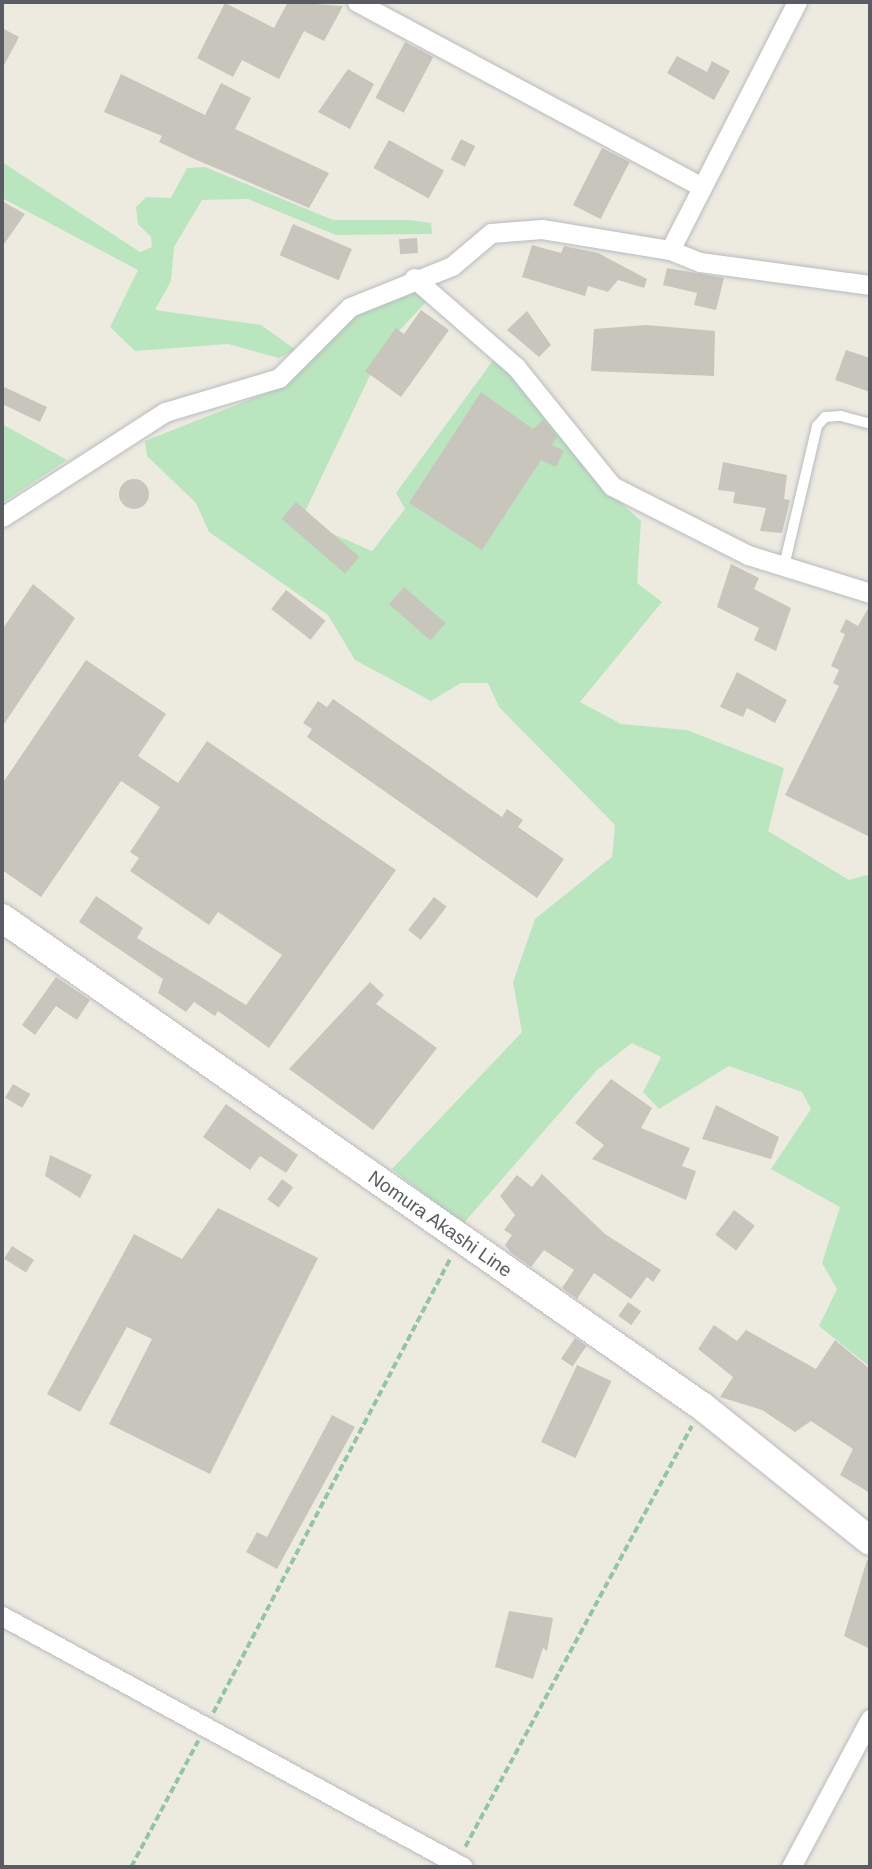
<!DOCTYPE html>
<style>
body{margin:0}
#map{position:relative;width:872px;height:1869px;overflow:hidden;background:#edebe0;font-family:Helvetica,sans-serif}
div>[style]{position:absolute}
.green>*{inset:0;background:#bae6bf}
.building>*{inset:0;background:#c8c5bd;transform-origin:0 0}
.round{border-radius:50%}
.path>*{height:3.5px;margin-top:-1.75px;transform-origin:0;background:repeating-linear-gradient(90deg,#92c5a6 0 7px,transparent 0 10.5px)}
.roads{filter:drop-shadow(0 0 2px #b8bac0) drop-shadow(0 0 2px #b8bac0)}
.service>*{height:10px;margin:-5px;padding:0 5px;transform-origin:5px;border-radius:5px;background:#fff}
.minor>*{height:19px;margin:-9.5px;padding:0 9.5px;transform-origin:9.5px;border-radius:9.5px;background:#fff}
.secondary>*{height:28px;margin:-14px;padding:0 14px;transform-origin:14px;border-radius:14px;background:#fff}
span{translate:-50% -50%;white-space:nowrap;text-align:center;line-height:1.15;-webkit-text-stroke:5px #fff;paint-order:stroke}
.street-label{font-size:19px;color:#595c62}
.frame{position:absolute;inset:0;border:4px solid #595c62;pointer-events:none}
</style>
<div id="map">
<div class="green">
<i style="clip-path:polygon(2px 162px,140px 252px,152px 247px,151px 237px,138px 224px,136px 207px,146px 197px,171px 198px,187px 168px,205px 167px,333px 220px,409px 220px,431px 223px,432px 234px,336px 235px,248px 199px,202px 200px,174px 247px,171px 281px,155px 310px,261px 325px,296px 350px,279px 358px,228px 344px,135px 351px,110px 327px,138px 270px,2px 198px)"></i>
<i style="clip-path:polygon(413px 282px,426px 302px,383px 348px,301px 520px,372px 551px,405px 509px,396px 493px,494px 359px,511px 369px,597px 481px,641px 521px,637px 583px,662px 602px,580px 702px,621px 724px,687px 730px,784px 768px,768px 831px,849px 880px,870px 874px,870px 1367px,819px 1326px,837px 1289px,822px 1263px,840px 1207px,771px 1169px,811px 1109px,802px 1092px,729px 1066px,659px 1109px,643px 1092px,661px 1057px,632px 1043px,597px 1070px,463px 1224px,392px 1169px,522px 1032px,513px 982px,535px 919px,612px 857px,615px 825px,499px 707px,488px 683px,461px 683px,431px 701px,355px 660px,328px 615px,209px 532px,196px 503px,147px 456px,145px 441px,284px 386px,363px 306px)"></i>
<i style="clip-path:polygon(2px 424px,67px 460px,2px 503px)"></i>
</div>
<div class="building">
<i style="clip-path:polygon(288px 2px,343px 6px,324px 41px,304px 31px,279px 79px,242px 60px,233px 77px,197px 58px,225px 3px,274px 28px)"></i>
<i style="clip-path:polygon(2px 28px,19px 37px,2px 69px)"></i>
<i style="left:405px;top:42px;width:32px;height:63px;rotate:28deg"></i>
<i style="clip-path:polygon(677px 56px,707px 72px,712px 61px,730px 71px,714px 100px,667px 73px)"></i>
<i style="clip-path:polygon(348px 69px,374px 84px,350px 129px,318px 112px)"></i>
<i style="clip-path:polygon(121px 74px,205px 115px,221px 83px,251px 98px,235px 129px,329px 173px,309px 208px,192px 158px,159px 142px,162px 136px,104px 112px)"></i>
<i style="left:461px;top:139px;width:16px;height:23px;rotate:27deg"></i>
<i style="left:389px;top:140px;width:63px;height:32px;rotate:29deg"></i>
<i style="left:602px;top:148px;width:31px;height:64px;rotate:27deg"></i>
<i style="clip-path:polygon(2px 201px,25px 214px,2px 247px)"></i>
<i style="left:293px;top:224px;width:64px;height:34px;rotate:23deg"></i>
<i style="left:417px;top:238px;width:15px;height:18px;rotate:86deg"></i>
<i style="clip-path:polygon(532px 245px,561px 253px,564px 246px,598px 253px,647px 279px,644px 288px,618px 280px,608px 292px,588px 286px,585px 296px,555px 287px,522px 277px)"></i>
<i style="clip-path:polygon(667px 268px,724px 278px,716px 310px,694px 305px,697px 293px,663px 285px)"></i>
<i style="clip-path:polygon(421px 310px,449px 330px,401px 397px,365px 371px,396px 328px,404px 334px)"></i>
<i style="clip-path:polygon(527px 311px,551px 345px,539px 357px,507px 330px)"></i>
<i style="clip-path:polygon(646px 325px,715px 331px,714px 376px,591px 371px,594px 329px)"></i>
<i style="clip-path:polygon(846px 350px,870px 358px,870px 392px,835px 380px)"></i>
<i style="clip-path:polygon(2px 386px,47px 407px,40px 422px,2px 404px)"></i>
<i style="clip-path:polygon(481px 392px,533px 429px,543px 420px,557px 437px,552px 445px,564px 451px,556px 467px,541px 460px,482px 550px,409px 503px)"></i>
<i style="clip-path:polygon(723px 462px,787px 475px,784px 499px,790px 500px,782px 533px,760px 531px,766px 508px,733px 503px,735px 492px,718px 490px)"></i>
<i class="round" style="left:119px;top:479px;width:30px;height:30px"></i>
<i style="left:296px;top:502px;width:84px;height:22px;rotate:41deg"></i>
<i style="clip-path:polygon(731px 564px,759px 578px,754px 589px,791px 608px,776px 651px,754px 640px,759px 628px,717px 607px)"></i>
<i style="clip-path:polygon(33px 584px,75px 618px,2px 727px,2px 630px)"></i>
<i style="left:404px;top:587px;width:55px;height:23px;rotate:41deg"></i>
<i style="left:286px;top:590px;width:50px;height:24px;rotate:38deg"></i>
<i style="clip-path:polygon(870px 605px,870px 837px,785px 795px,839px 686px,833px 683px,839px 670px,831px 666px,845px 634px,840px 632px,846px 619px,858px 626px)"></i>
<i style="clip-path:polygon(86px 660px,166px 714px,138px 756px,178px 783px,207px 741px,396px 870px,269px 1048px,218px 1011px,215px 1016px,194px 1002px,186px 1012px,158px 993px,163px 979px,79px 922px,96px 896px,143px 928px,137px 938px,246px 1005px,282px 955px,218px 912px,209px 925px,130px 871px,139px 858px,130px 852px,160px 807px,121px 781px,41px 897px,2px 870px,2px 784px)"></i>
<i style="clip-path:polygon(737px 672px,787px 700px,775px 723px,747px 708px,743px 717px,720px 707px)"></i>
<i style="clip-path:polygon(333px 699px,502px 817px,507px 809px,523px 820px,518px 827px,564px 859px,537px 898px,307px 737px,312px 729px,303px 723px,318px 701px,327px 707px)"></i>
<i style="left:434px;top:897px;width:16px;height:42px;rotate:38deg"></i>
<i style="clip-path:polygon(56px 977px,90px 1000px,77px 1020px,56px 1006px,35px 1035px,22px 1025px)"></i>
<i style="clip-path:polygon(370px 982px,384px 995px,376px 1004px,437px 1048px,373px 1130px,289px 1069px)"></i>
<i style="clip-path:polygon(611px 1079px,652px 1108px,641px 1128px,690px 1148px,682px 1166px,696px 1171px,686px 1200px,592px 1159px,604px 1145px,575px 1123px)"></i>
<i style="left:13px;top:1084px;width:20px;height:16px;rotate:30deg"></i>
<i style="clip-path:polygon(226px 1104px,298px 1155px,286px 1173px,260px 1156px,250px 1170px,203px 1137px)"></i>
<i style="clip-path:polygon(716px 1105px,779px 1137px,771px 1159px,702px 1139px)"></i>
<i style="clip-path:polygon(50px 1155px,92px 1175px,80px 1198px,45px 1176px)"></i>
<i style="clip-path:polygon(542px 1174px,605px 1234px,661px 1270px,653px 1282px,647px 1277px,631px 1299px,594px 1273px,577px 1299px,562px 1288px,574px 1270px,544px 1250px,531px 1267px,510px 1252px,505px 1245px,512px 1235px,504px 1230px,515px 1215px,500px 1196px,517px 1175px,532px 1187px)"></i>
<i style="left:282px;top:1179px;width:14px;height:25px;rotate:36deg"></i>
<i style="clip-path:polygon(218px 1208px,318px 1258px,210px 1474px,109px 1424px,152px 1339px,127px 1327px,80px 1412px,47px 1394px,134px 1234px,182px 1259px)"></i>
<i style="left:734px;top:1210px;width:26px;height:31px;rotate:37deg"></i>
<i style="left:12px;top:1246px;width:26px;height:15px;rotate:32deg"></i>
<i style="left:628px;top:1302px;width:16px;height:17px;rotate:35deg"></i>
<i style="clip-path:polygon(714px 1325px,737px 1341px,746px 1330px,816px 1369px,835px 1340px,870px 1369px,870px 1493px,840px 1475px,853px 1449px,811px 1421px,795px 1432px,762px 1410px,720px 1397px,733px 1377px,698px 1349px)"></i>
<i style="left:575px;top:1338px;width:14px;height:25px;rotate:34deg"></i>
<i style="left:577px;top:1365px;width:38px;height:85px;rotate:25deg"></i>
<i style="clip-path:polygon(332px 1415px,355px 1427px,277px 1569px,246px 1552px,257px 1532px,267px 1537px)"></i>
<i style="clip-path:polygon(867px 1560px,870px 1561px,870px 1649px,844px 1636px)"></i>
<i style="clip-path:polygon(509px 1611px,553px 1618px,547px 1651px,543px 1648px,533px 1679px,495px 1667px)"></i>
</div>
<div class="path">
<i style="left:213px;top:1713px;width:514px;rotate:-62.44deg"></i>
<i style="left:465px;top:1847px;width:478px;rotate:-61.7deg"></i>
<i style="left:131px;top:1867px;width:143px;rotate:-62deg"></i>
</div>
<div class="roads">
<div class="service">
<i style="left:784px;top:566px;width:144px;rotate:-76.7deg"></i>
<i style="left:817px;top:426px;width:12px;rotate:-48deg"></i>
<i style="left:825px;top:417px;width:16px;rotate:-4deg"></i>
<i style="left:841px;top:416px;width:30px;rotate:15deg"></i>
</div>
<div class="minor">
<i style="left:357px;top:2px;width:387px;rotate:28.2deg"></i>
<i style="left:670px;top:250px;width:279px;rotate:-62.9deg"></i>
<i style="left:414px;top:278px;width:135px;rotate:41.1deg"></i>
<i style="left:516px;top:367px;width:153px;rotate:51.1deg"></i>
<i style="left:612px;top:486px;width:153px;rotate:26.9deg"></i>
<i style="left:748px;top:555px;width:128px;rotate:17.3deg"></i>
<i style="left:2px;top:517px;width:194px;rotate:-32.8deg"></i>
<i style="left:165px;top:412px;width:119px;rotate:-16.6deg"></i>
<i style="left:279px;top:378px;width:100px;rotate:-45deg"></i>
<i style="left:350px;top:307px;width:110px;rotate:-21.9deg"></i>
<i style="left:452px;top:266px;width:51px;rotate:-40.2deg"></i>
<i style="left:491px;top:233px;width:51px;rotate:-4.5deg"></i>
<i style="left:542px;top:229px;width:130px;rotate:9.3deg"></i>
<i style="left:670px;top:250px;width:32px;rotate:22deg"></i>
<i style="left:700px;top:262px;width:172px;rotate:7.7deg"></i>
<i style="left:2px;top:1616px;width:525px;rotate:28.57deg"></i>
<i style="left:791px;top:1867px;width:168px;rotate:-61.9deg"></i>
</div>
<div class="secondary">
<i style="left:2px;top:918px;width:855px;rotate:34.9deg"></i>
<i style="left:703px;top:1407px;width:214px;rotate:38.7deg"></i>
</div>
</div>
<div class="street-label">
<span style="left:440px;top:1224px;rotate:35deg">Nomura Akashi Line</span>
</div>
<div class="frame"></div>
</div>
